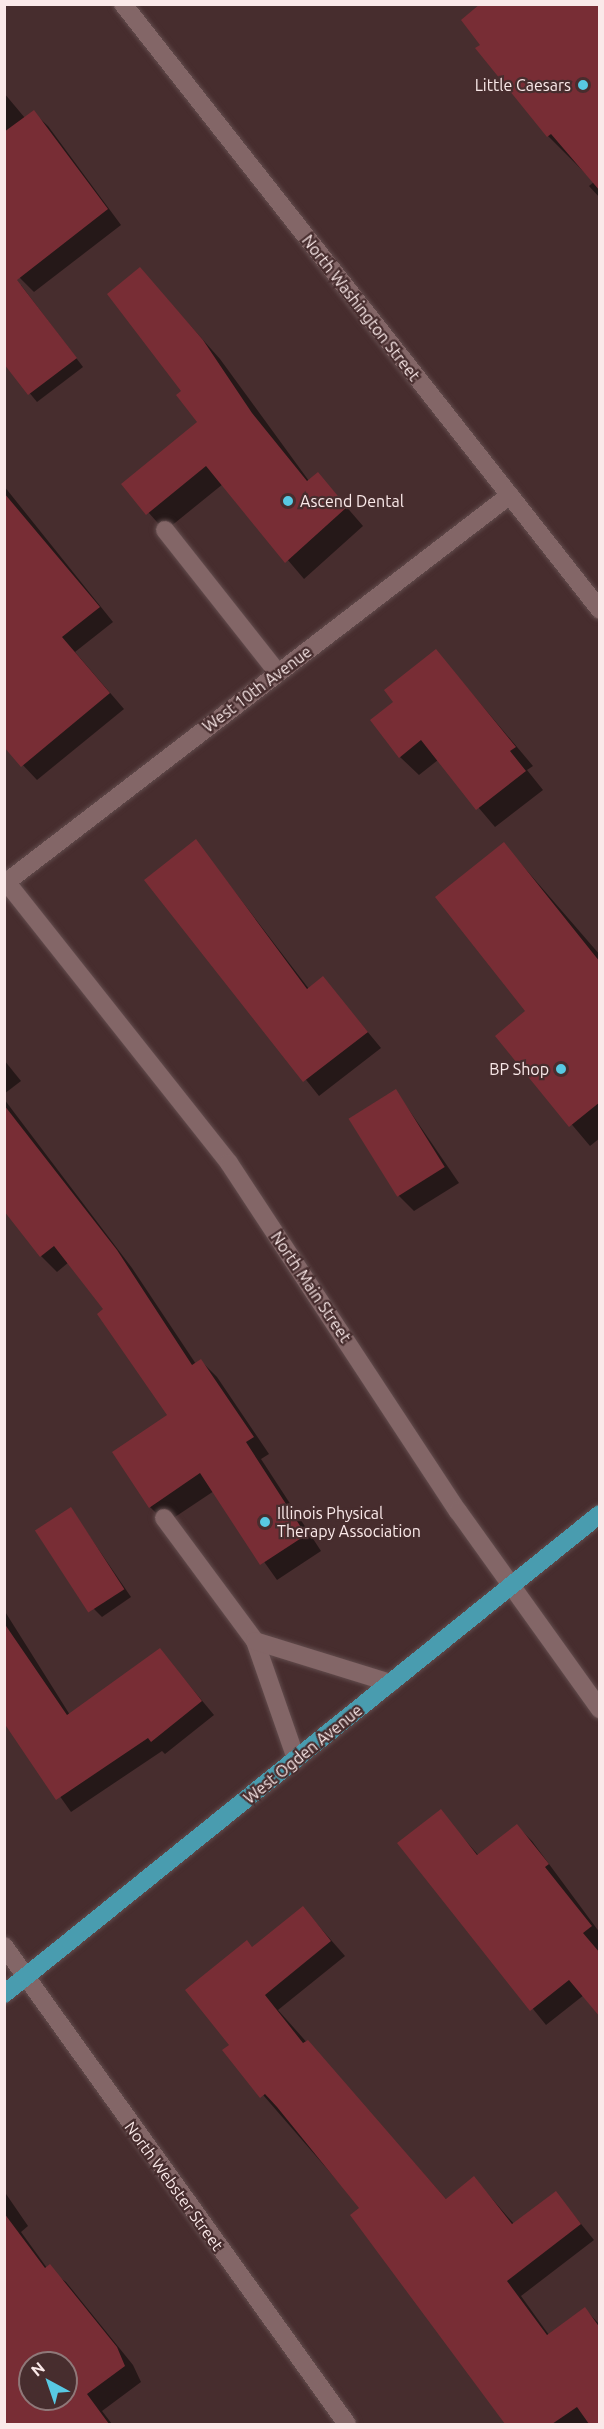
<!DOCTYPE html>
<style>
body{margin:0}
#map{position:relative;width:604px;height:2429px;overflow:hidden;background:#472d2e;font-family:Ubuntu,sans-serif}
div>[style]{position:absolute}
.shadow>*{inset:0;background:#0007}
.building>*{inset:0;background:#782d35;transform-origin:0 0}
.roads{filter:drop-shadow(0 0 2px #624c4d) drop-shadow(0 0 2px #624c4d)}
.lane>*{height:18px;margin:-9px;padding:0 9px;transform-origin:9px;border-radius:9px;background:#836667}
.street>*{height:18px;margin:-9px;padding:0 9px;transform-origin:9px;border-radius:9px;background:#836667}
.secondary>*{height:18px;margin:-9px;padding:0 9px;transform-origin:9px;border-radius:9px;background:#836667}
.primary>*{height:18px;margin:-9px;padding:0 9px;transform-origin:9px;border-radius:9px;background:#499caf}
.dots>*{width:16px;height:16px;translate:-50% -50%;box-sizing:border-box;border:3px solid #472d2e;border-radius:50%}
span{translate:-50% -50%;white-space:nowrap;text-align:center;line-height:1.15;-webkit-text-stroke:4.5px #472d2e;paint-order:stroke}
.poi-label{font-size:16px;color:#fae9e9}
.right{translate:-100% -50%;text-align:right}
.left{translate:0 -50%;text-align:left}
.street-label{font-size:16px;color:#fae9e9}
.frame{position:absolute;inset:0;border:6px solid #fae9e9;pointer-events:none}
.north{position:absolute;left:18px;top:2351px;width:60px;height:60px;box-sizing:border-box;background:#472d2e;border:2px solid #8f7879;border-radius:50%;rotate:320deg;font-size:16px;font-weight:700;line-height:24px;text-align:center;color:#fae9e9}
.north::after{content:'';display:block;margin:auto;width:21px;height:27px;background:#58c9e3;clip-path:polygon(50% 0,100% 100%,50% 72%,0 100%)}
</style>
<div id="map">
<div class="shadow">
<i style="clip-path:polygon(600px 4px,600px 198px,589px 186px,594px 182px,548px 136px,477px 49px)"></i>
<i style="clip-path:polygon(4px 93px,25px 118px,33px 112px,48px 126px,121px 225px,34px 292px,20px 278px,4px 223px)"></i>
<i style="clip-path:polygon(140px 269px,220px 359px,309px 481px,318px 474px,363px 526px,304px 579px,223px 484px,165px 531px,123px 484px,199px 422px)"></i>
<i style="clip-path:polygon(21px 285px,83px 367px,37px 402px,4px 362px)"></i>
<i style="clip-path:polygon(4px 486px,113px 622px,75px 652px,124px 709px,37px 780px,4px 745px)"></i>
<i style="clip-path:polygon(436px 651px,533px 766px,527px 770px,543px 790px,495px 827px,438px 760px,419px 775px,400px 757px)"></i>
<i style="clip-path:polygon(196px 841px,309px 989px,323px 978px,381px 1048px,319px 1096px,146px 880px)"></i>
<i style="clip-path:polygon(504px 844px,600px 955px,600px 1138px,590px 1146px,497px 1036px,527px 1011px)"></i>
<i style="clip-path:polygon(4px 1060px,21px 1081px,4px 1094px)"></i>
<i style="clip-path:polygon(396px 1091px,459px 1183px,414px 1211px,399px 1196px)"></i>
<i style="clip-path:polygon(4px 1099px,132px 1268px,196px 1364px,201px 1361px,217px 1377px,269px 1454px,261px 1459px,321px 1551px,277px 1580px,214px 1491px,166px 1523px,150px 1507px,170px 1416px,106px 1310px,69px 1262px,57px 1272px,41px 1256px,4px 1201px)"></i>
<i style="clip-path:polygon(71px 1509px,131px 1597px,102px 1617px,94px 1609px)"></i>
<i style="clip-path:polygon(4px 1610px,70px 1715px,160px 1650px,214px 1715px,165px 1754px,162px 1751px,71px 1812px,4px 1717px)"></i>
<i style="clip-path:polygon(440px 1811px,479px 1856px,517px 1826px,532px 1841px,600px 1933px,600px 2014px,584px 1995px,546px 2025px,399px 1843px)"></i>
<i style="clip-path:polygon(303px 1908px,345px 1956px,278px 2010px,447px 2200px,474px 2178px,514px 2224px,556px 2193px,594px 2240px,521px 2296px,549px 2335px,585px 2309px,599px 2324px,600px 2424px,511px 2424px,352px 2215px,361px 2208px,224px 2050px,231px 2045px,253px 1949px)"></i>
<i style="clip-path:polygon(evenodd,4px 2191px,28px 2226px,21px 2232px,47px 2268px,66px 2282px,133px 2365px,141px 2382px,102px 2411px,112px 2424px,11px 2424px,4px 2415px,4px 2191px,30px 2363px,66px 2363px,66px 2399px,30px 2399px,30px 2363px)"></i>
</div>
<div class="building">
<i style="clip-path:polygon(480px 4px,600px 4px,600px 191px,551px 134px,547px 137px,475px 48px,480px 45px,461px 20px)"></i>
<i style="clip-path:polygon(34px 110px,108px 209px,17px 280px,77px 358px,28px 395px,4px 364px,4px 132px)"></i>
<i style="clip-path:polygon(140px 267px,203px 340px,252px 413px,307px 481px,318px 472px,347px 507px,285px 563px,206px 466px,146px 515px,121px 484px,197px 422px,176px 395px,181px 391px,107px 294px)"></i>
<i style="clip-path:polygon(4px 493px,100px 607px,62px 637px,110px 693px,21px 767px,4px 747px)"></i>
<i style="clip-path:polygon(436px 649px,516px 747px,510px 751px,526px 771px,476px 810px,421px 740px,399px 758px,370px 720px,393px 702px,384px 690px)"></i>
<i style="clip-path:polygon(196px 839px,307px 989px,323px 976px,368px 1032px,303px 1082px,144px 880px)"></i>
<i style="clip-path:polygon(504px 842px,600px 962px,600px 1102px,569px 1127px,495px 1036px,525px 1011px,435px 897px)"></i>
<i style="left:396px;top:1089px;width:92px;height:56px;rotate:58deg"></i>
<i style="clip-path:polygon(4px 1105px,117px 1250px,192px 1365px,201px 1359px,254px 1437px,246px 1442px,306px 1535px,260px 1565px,200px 1473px,149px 1508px,112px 1452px,167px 1415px,97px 1314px,103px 1309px,54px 1246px,40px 1257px,4px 1211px)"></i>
<i style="left:71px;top:1507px;width:98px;height:43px;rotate:57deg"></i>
<i style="clip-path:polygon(4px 1623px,67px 1715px,160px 1648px,202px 1701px,151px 1742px,148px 1738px,56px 1800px,4px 1723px)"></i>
<i style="clip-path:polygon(441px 1809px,477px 1855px,517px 1824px,549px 1864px,545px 1867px,592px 1926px,583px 1933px,600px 1953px,600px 2017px,569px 1980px,530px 2011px,397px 1843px)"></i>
<i style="clip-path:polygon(303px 1906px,331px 1941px,265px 1995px,303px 2043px,308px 2040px,446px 2199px,474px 2176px,512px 2224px,556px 2191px,581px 2224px,507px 2281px,547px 2335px,585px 2307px,600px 2328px,600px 2424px,589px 2424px,577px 2407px,552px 2424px,505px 2424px,350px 2215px,359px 2208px,277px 2107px,265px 2094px,260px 2098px,222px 2050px,229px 2045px,185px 1990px,247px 1940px,252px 1947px)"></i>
<i style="clip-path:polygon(evenodd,4px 2213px,45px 2268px,50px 2264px,117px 2347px,125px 2366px,87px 2394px,109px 2424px,4px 2424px,4px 2213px,30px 2363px,66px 2363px,66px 2399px,30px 2399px,30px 2363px)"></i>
</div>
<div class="roads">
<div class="lane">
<i style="left:165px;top:530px;width:182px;rotate:51.7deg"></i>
<i style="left:164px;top:1518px;width:153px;rotate:53.5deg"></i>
<i style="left:255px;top:1641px;width:125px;rotate:70.8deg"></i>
<i style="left:255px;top:1641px;width:142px;rotate:17.2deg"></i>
</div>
<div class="street">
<i style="left:4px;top:879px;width:362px;rotate:51.6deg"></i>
<i style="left:229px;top:1163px;width:417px;rotate:56.7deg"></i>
<i style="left:458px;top:1511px;width:244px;rotate:54.4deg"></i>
<i style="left:4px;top:884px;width:638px;rotate:-37.55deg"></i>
<i style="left:4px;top:1946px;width:588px;rotate:54.34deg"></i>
</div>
<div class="secondary">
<i style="left:123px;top:4px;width:771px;rotate:51.79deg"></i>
</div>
<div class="primary">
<i style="left:4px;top:1994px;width:765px;rotate:-38.85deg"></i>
</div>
</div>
<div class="dots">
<i style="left:583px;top:85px;background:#58c9e3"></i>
<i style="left:288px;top:501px;background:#58c9e3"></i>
<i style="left:561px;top:1069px;background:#58c9e3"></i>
<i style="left:265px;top:1522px;background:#58c9e3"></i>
</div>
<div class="poi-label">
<span class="right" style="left:571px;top:85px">Little Caesars</span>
<span class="left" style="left:300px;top:501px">Ascend Dental</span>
<span class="right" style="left:549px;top:1069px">BP Shop</span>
<span class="left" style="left:277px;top:1522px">Illinois Physical<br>Therapy Association</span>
</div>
<div class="street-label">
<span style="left:361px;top:308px;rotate:52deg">North Washington Street</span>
<span style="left:257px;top:689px;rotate:-37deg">West 10th Avenue</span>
<span style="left:311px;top:1287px;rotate:56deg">North Main Street</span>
<span style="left:303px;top:1754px;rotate:-39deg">West Ogden Avenue</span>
<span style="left:174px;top:2186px;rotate:54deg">North Webster Street</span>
</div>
<div class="frame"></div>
<div class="north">N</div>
</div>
